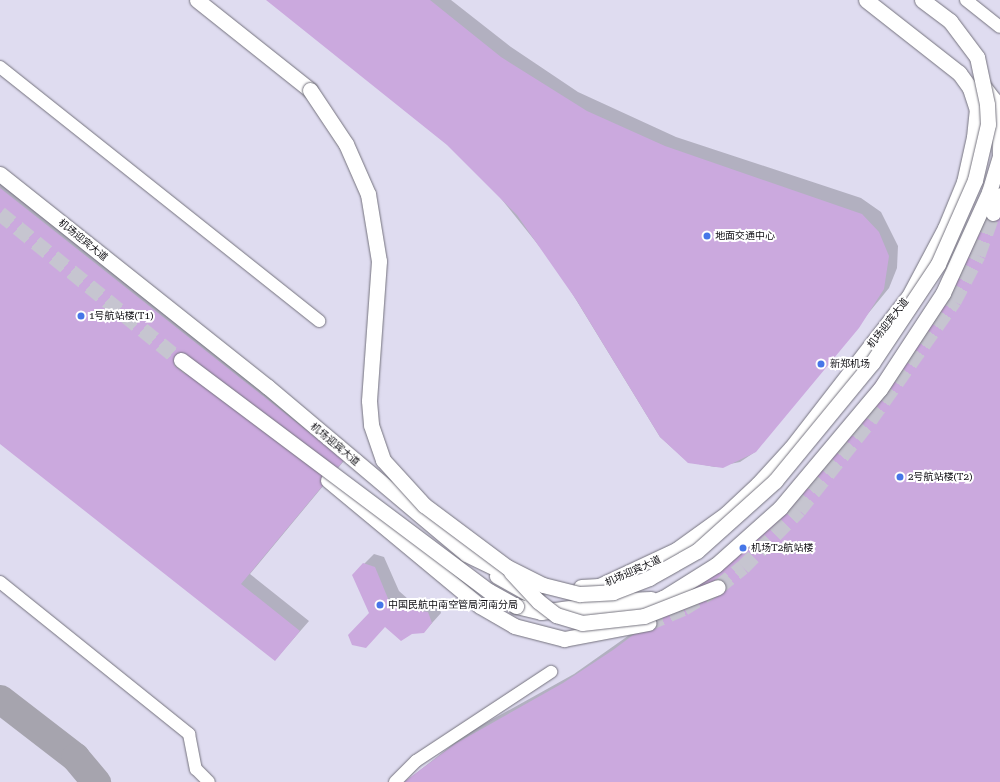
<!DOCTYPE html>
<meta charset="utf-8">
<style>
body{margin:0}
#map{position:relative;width:1000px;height:782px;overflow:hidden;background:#e7e5f1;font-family:"Roboto Serif","Noto Sans SC",serif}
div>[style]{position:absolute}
.built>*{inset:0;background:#dfdcf0;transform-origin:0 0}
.shadow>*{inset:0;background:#0003}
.taxiway>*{height:29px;margin:-14.5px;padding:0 14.5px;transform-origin:14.5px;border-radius:14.5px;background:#a6a4ae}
.building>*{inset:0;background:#cba9de}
.major-tunnel>*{height:15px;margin-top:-7.5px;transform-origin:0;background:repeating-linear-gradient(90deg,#c6c5d0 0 15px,transparent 0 23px)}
.roads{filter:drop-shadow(0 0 1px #74727d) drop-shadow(0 0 1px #74727d)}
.minor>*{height:12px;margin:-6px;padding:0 6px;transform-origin:6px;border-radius:6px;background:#fff}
.major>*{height:15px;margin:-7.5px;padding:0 7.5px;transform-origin:7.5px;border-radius:7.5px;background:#fff}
.bridges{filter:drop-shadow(0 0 1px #74727d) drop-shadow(0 0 1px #74727d)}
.major-bridge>*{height:15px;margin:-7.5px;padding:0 7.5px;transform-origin:7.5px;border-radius:7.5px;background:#fff}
.dots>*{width:11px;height:11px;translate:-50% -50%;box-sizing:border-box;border:2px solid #fff;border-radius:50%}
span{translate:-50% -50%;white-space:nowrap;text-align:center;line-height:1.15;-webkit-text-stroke:4px #fff;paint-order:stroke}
.poi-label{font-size:10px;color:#0e0d12}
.left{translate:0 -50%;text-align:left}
.street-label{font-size:10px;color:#0e0d12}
</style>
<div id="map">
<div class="built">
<i style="left:0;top:0;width:1000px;height:782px"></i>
</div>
<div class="shadow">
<i style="clip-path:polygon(268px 0,451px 0,511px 47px,578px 92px,676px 137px,861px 198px,881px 212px,898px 246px,897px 268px,889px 288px,755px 452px,740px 462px,715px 467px,688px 462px,660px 437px,556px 267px,487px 181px,448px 144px)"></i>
<i style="clip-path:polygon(0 171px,353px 450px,250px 574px,309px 621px,275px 660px,0 443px)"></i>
<i style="clip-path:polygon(374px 554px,384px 557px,399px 591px,408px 599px,438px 603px,441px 613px,424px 632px,411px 633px,371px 613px,353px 575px)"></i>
<i style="clip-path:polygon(652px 619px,1000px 782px,405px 782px,466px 734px,574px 674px)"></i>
</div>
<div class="taxiway">
<i style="left:0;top:699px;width:95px;rotate:37.7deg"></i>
<i style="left:75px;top:757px;width:33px;rotate:50deg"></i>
</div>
<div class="building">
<i style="clip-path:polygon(266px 0,430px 0,501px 57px,587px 111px,665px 146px,862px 214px,879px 232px,889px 256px,884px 289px,859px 328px,756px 452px,723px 468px,688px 463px,660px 437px,577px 301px,517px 215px,447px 145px)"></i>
<i style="clip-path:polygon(0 188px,344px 460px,241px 584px,300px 631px,275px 661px,0 444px)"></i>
<i style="clip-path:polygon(1000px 199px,1000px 782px,404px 782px,455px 744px,563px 683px,613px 650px,641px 629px,776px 507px,848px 420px,960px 267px)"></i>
<i style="clip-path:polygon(363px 563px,375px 567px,389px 601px,398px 608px,428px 612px,432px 623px,424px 633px,412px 634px,401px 641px,385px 627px,366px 648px,352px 645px,348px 635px,369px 613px,352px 575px)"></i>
</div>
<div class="major-tunnel">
<i style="left:0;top:213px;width:245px;rotate:39.2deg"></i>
<i style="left:648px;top:623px;width:39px;rotate:-23deg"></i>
<i style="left:684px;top:608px;width:40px;rotate:-32deg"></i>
<i style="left:718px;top:587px;width:32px;rotate:-39deg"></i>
<i style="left:743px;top:567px;width:80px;rotate:-45.5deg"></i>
<i style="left:799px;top:510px;width:115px;rotate:-51.7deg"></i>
<i style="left:870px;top:420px;width:146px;rotate:-54.8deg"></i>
<i style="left:954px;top:301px;width:52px;rotate:-62.4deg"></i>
<i style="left:978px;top:255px;width:45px;rotate:-70.3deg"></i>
</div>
<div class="roads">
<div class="minor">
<i style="left:966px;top:0;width:43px;rotate:38.5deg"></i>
<i style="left:0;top:67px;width:408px;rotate:38.5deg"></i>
<i style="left:0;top:582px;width:243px;rotate:38.8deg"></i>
<i style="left:189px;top:734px;width:36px;rotate:79deg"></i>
<i style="left:196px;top:769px;width:18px;rotate:45deg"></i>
<i style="left:395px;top:782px;width:30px;rotate:-45deg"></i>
<i style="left:416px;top:761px;width:162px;rotate:-33.4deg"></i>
</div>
<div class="major">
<i style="left:197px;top:0;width:144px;rotate:38.5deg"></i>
<i style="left:0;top:174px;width:342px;rotate:38.5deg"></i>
<i style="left:268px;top:387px;width:259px;rotate:40.1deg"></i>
<i style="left:466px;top:554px;width:53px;rotate:25.6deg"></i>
<i style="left:993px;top:213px;width:19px;rotate:-69deg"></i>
<i style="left:328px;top:480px;width:197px;rotate:39.7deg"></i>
<i style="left:480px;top:606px;width:39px;rotate:30deg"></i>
<i style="left:514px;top:626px;width:52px;rotate:14.6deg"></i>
<i style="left:564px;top:639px;width:86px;rotate:-10.8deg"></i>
<i style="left:497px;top:576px;width:45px;rotate:29.4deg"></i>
<i style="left:581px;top:587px;width:18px;rotate:-3deg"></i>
<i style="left:599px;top:586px;width:85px;rotate:-25.1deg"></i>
<i style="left:676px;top:550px;width:62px;rotate:-35.8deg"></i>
<i style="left:726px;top:514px;width:44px;rotate:-43.2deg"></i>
<i style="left:758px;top:484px;width:49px;rotate:-47.5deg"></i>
<i style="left:791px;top:448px;width:192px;rotate:-52.2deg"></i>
<i style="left:909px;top:296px;width:77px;rotate:-62.1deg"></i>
<i style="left:945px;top:228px;width:50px;rotate:-67.6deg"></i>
<i style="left:964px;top:182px;width:46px;rotate:-77.5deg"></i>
<i style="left:974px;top:137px;width:27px;rotate:-84deg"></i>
<i style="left:977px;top:110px;width:23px;rotate:-108deg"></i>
<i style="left:970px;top:88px;width:19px;rotate:-126deg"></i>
<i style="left:959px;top:73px;width:118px;rotate:-141.9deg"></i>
<i style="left:602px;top:601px;width:49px;rotate:-2.3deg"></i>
<i style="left:516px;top:606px;width:26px;rotate:13deg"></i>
<i style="left:541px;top:612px;width:34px;rotate:-8deg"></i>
<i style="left:575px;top:607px;width:28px;rotate:-13deg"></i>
<i style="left:602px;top:601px;width:21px;rotate:-41deg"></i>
<i style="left:562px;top:614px;width:66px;rotate:-1.7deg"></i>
<i style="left:628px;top:612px;width:38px;rotate:-22deg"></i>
<i style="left:663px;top:598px;width:62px;rotate:-31.9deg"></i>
<i style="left:716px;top:565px;width:86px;rotate:-41.7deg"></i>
<i style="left:780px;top:508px;width:155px;rotate:-50deg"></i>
<i style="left:880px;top:389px;width:115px;rotate:-56.7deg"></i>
<i style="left:943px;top:293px;width:111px;rotate:-65.5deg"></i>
<i style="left:989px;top:192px;width:38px;rotate:-73deg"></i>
<i style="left:1000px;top:156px;width:35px;rotate:-92deg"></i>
<i style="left:999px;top:121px;width:23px;rotate:-105deg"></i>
<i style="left:993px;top:99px;width:15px;rotate:-127deg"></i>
</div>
</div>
<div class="bridges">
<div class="major-bridge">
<i style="left:310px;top:90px;width:65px;rotate:56.3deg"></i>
<i style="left:346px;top:144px;width:55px;rotate:66.3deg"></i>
<i style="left:368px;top:194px;width:68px;rotate:80.7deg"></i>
<i style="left:379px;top:261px;width:140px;rotate:94.1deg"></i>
<i style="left:369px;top:401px;width:24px;rotate:85deg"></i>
<i style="left:371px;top:425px;width:37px;rotate:71deg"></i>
<i style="left:383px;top:460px;width:61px;rotate:47.7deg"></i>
<i style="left:424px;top:505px;width:104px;rotate:36.8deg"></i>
<i style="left:507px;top:567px;width:40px;rotate:26.6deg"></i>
<i style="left:543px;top:585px;width:38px;rotate:14deg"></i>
<i style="left:580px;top:594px;width:33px;rotate:-3deg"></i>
<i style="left:613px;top:592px;width:39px;rotate:-21deg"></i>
<i style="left:649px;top:578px;width:55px;rotate:-29.4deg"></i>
<i style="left:697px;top:551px;width:105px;rotate:-41.9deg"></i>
<i style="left:775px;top:481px;width:153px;rotate:-50.6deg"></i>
<i style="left:872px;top:363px;width:119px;rotate:-56.3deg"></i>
<i style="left:938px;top:264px;width:92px;rotate:-66.2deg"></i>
<i style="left:975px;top:180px;width:57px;rotate:-76.9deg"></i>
<i style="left:988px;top:124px;width:20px;rotate:-93deg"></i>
<i style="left:987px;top:104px;width:48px;rotate:-102deg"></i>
<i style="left:977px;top:57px;width:45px;rotate:-126.9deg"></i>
<i style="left:950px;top:21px;width:35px;rotate:-143deg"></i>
<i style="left:181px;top:360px;width:385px;rotate:36.9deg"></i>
<i style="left:489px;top:591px;width:31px;rotate:29deg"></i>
<i style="left:511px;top:572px;width:40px;rotate:47deg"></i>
<i style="left:538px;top:601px;width:23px;rotate:38deg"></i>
<i style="left:556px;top:615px;width:27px;rotate:17deg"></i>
<i style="left:582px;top:623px;width:62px;rotate:-6.4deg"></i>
<i style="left:644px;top:616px;width:79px;rotate:-21.4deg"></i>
</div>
</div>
<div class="dots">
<i style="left:707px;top:236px;background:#4676e8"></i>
<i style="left:81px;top:316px;background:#4676e8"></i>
<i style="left:821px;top:364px;background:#4676e8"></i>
<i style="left:900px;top:477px;background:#4676e8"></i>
<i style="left:743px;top:548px;background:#4676e8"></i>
<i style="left:380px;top:605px;background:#4676e8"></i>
</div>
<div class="poi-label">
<span class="left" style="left:715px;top:236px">地面交通中心</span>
<span class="left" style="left:89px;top:316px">1号航站楼(T1)</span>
<span class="left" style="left:830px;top:364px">新郑机场</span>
<span class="left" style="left:908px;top:477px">2号航站楼(T2)</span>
<span class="left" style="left:751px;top:548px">机场T2航站楼</span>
<span class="left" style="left:388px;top:605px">中国民航中南空管局河南分局</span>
</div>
<div class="street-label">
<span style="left:83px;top:240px;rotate:39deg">机场迎宾大道</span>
<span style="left:888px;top:323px;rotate:-52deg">机场迎宾大道</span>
<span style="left:335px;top:444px;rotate:40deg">机场迎宾大道</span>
<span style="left:633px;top:571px;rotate:-24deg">机场迎宾大道</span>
</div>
</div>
